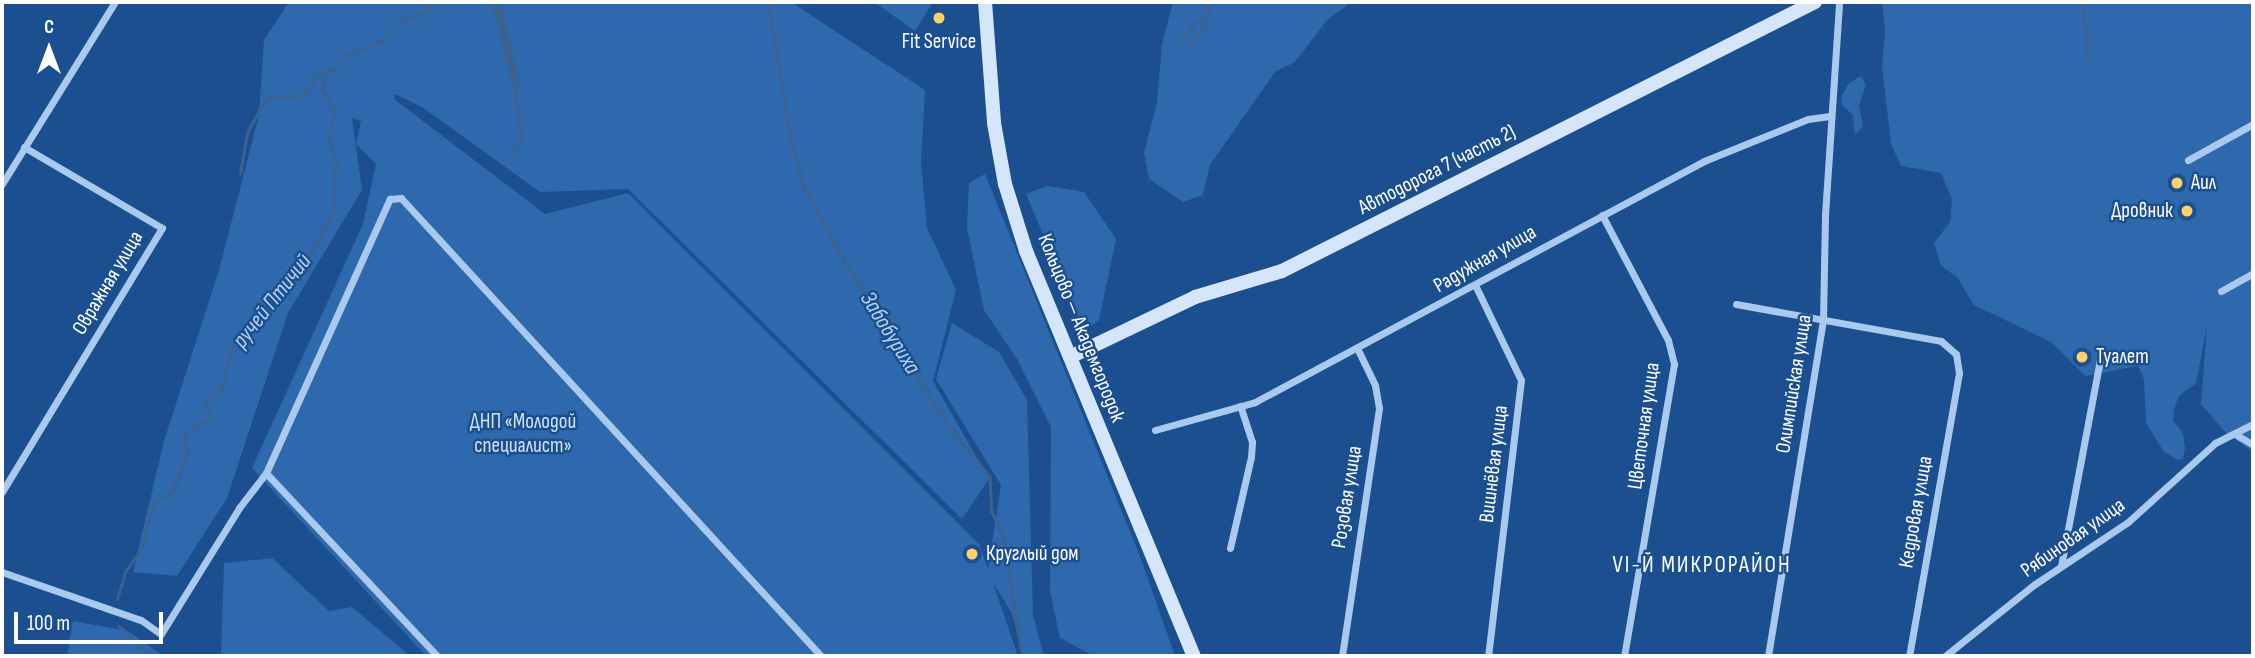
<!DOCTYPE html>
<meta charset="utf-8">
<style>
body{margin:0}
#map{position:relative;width:2255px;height:658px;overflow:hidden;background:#1b4f8f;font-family:"Sofia Sans Condensed",sans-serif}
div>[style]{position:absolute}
.green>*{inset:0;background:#2e69ad}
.water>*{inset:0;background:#3c6290}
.stream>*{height:2.5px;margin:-1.25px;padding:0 1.25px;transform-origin:1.25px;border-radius:1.25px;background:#3c6290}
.street>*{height:7px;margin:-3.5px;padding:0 3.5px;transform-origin:3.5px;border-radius:3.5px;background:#a9c9ee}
.secondary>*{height:14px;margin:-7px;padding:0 7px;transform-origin:7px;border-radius:7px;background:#d6e6fa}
.dots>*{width:19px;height:19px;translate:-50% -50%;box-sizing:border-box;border:4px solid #1b4f8f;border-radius:50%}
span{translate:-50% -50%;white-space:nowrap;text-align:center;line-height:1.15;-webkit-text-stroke:5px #1b4f8f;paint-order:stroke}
.poi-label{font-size:21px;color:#fff}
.left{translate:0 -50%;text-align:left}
.right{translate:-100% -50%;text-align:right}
.street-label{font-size:21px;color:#fff}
.park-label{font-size:21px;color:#cfe3fa}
.water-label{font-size:23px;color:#b5d3f5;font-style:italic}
.neighbourhood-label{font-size:23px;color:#fff;letter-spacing:2px}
.frame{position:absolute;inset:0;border:4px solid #fff;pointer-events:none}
.north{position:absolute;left:14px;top:14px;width:70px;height:70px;-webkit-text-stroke:5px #1b4f8f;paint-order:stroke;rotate:0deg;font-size:19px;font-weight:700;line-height:28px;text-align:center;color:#fff}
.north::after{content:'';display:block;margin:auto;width:24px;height:32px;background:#fff;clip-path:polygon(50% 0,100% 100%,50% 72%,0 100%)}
.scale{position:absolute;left:14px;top:612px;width:149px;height:32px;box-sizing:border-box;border:4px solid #fff;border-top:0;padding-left:9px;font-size:21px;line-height:24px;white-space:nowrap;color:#fff;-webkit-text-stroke:5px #1b4f8f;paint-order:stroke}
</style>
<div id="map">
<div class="green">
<i style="clip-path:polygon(289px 2px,791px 2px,925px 90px,921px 162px,927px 228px,956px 290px,933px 381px,989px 479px,962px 519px,628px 189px,540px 192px,422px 107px,395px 94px,394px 99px,545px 214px,628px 193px,979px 544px,988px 569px,1001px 485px,936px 379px,952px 323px,999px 352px,1027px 400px,1033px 615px,1043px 653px,1051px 656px,1023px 656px,1012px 613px,993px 583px,1018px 656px,426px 656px,252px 468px,363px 224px,376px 164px,356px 144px,361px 121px,352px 118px,362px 190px,288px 313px,227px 498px,177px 576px,133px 572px,164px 441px,219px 270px,259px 115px,264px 40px)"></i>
<i style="clip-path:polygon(874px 2px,933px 2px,915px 31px)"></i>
<i style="clip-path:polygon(1173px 2px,1352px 2px,1328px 19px,1295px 62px,1275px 72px,1210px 165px,1203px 195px,1183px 202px,1149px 179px,1144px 153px,1157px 102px,1162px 44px)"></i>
<i style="clip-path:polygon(1882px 2px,2253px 2px,2253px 452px,2225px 432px,2201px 404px,2207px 326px,2196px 383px,2179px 396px,2174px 409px,2173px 420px,2183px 433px,2185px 448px,2183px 459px,2178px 460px,2164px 452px,2146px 423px,2144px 380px,2138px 366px,2085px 376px,2051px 342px,1974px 305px,1957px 277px,1941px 266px,1934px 243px,1950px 222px,1952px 199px,1941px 173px,1901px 166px,1891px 144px,1882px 66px,1885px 31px)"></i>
<i style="clip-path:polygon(1861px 76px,1866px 85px,1859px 105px,1863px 126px,1855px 135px,1853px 115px,1842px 105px,1841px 97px,1848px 84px)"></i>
<i style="clip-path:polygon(985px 174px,1141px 559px,1175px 656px,1094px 656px,1060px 638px,1050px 591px,1051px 427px,1017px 359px,984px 310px,967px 228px,969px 183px)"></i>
<i style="clip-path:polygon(1047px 186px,1084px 192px,1116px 239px,1099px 320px,1084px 331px,1026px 194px)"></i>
<i style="clip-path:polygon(272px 558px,329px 611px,352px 607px,410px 656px,221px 656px,224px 563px)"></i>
<i style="clip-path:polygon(73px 621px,128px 631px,163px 656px,67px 656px)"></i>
</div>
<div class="water">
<i style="clip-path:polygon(492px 2px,499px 2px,504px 19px,519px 79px,515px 95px)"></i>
</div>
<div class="stream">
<i style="left:769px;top:2px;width:142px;rotate:81.1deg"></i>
<i style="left:791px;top:142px;width:48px;rotate:73.1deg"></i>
<i style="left:805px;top:188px;width:82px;rotate:61.6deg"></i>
<i style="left:844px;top:260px;width:188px;rotate:57.8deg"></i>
<i style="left:944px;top:419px;width:74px;rotate:51.6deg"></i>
<i style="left:990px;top:477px;width:35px;rotate:87deg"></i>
<i style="left:992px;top:512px;width:29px;rotate:65deg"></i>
<i style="left:1004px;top:538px;width:119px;rotate:81.3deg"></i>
<i style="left:2084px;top:2px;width:59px;rotate:86.1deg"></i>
<i style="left:1180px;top:43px;width:26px;rotate:-53deg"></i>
<i style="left:1196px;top:22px;width:12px;rotate:-24deg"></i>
<i style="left:1190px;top:45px;width:23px;rotate:-50deg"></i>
<i style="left:1205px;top:27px;width:25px;rotate:-79deg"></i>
<i style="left:511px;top:156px;width:18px;rotate:-56deg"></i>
<i style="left:521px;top:141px;width:48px;rotate:-97.1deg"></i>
<i style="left:240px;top:174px;width:42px;rotate:-80.3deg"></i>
<i style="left:247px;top:133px;width:34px;rotate:-62deg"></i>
<i style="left:263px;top:103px;width:11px;rotate:-34deg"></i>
<i style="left:272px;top:97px;width:33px;rotate:-3deg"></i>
<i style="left:305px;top:95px;width:22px;rotate:-60deg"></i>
<i style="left:316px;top:76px;width:14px;rotate:-30deg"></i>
<i style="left:117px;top:599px;width:28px;rotate:-73deg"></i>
<i style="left:125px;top:572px;width:29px;rotate:-55deg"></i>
<i style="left:142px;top:548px;width:46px;rotate:-76.3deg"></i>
<i style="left:153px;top:503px;width:22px;rotate:-30deg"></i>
<i style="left:172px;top:492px;width:21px;rotate:-67deg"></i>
<i style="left:180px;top:473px;width:24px;rotate:-73deg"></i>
<i style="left:187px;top:450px;width:16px;rotate:-101deg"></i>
<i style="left:184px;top:434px;width:32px;rotate:-30deg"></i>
<i style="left:212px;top:418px;width:17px;rotate:-118deg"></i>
<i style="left:204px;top:403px;width:21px;rotate:-35deg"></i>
<i style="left:221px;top:391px;width:48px;rotate:-75.4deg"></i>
<i style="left:233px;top:345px;width:19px;rotate:-32deg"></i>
<i style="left:249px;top:335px;width:94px;rotate:-51.9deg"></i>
<i style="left:307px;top:261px;width:55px;rotate:-62deg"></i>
<i style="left:333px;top:212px;width:53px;rotate:-86.8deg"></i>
<i style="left:336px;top:159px;width:23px;rotate:-108deg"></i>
<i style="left:329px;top:137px;width:25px;rotate:-76deg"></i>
<i style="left:335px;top:113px;width:29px;rotate:-119deg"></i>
<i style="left:321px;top:88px;width:9px;rotate:-72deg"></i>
<i style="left:324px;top:79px;width:33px;rotate:-46deg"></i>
<i style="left:347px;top:55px;width:37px;rotate:-22deg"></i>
<i style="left:381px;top:41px;width:25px;rotate:-50deg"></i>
<i style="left:397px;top:22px;width:25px;rotate:-16deg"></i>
<i style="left:421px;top:15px;width:18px;rotate:-45deg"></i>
<i style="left:119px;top:626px;width:45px;rotate:42.3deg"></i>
</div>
<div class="street">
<i style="left:2188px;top:160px;width:74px;rotate:-29deg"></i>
<i style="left:2px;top:184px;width:214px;rotate:-58.2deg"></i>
<i style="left:1602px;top:215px;width:141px;rotate:62.2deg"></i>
<i style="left:1668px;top:340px;width:25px;rotate:76deg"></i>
<i style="left:1674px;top:364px;width:296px;rotate:99.7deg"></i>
<i style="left:1476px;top:287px;width:103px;rotate:64.2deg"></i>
<i style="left:1521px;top:380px;width:278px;rotate:96.8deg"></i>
<i style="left:2221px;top:291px;width:37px;rotate:-29deg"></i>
<i style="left:1736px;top:304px;width:208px;rotate:10.2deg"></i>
<i style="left:1941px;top:341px;width:20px;rotate:41deg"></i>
<i style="left:1956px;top:354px;width:19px;rotate:81deg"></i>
<i style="left:1959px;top:373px;width:287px;rotate:100deg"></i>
<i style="left:1155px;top:430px;width:104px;rotate:-15.6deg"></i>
<i style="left:1255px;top:402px;width:510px;rotate:-28.22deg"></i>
<i style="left:1704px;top:161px;width:112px;rotate:-22deg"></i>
<i style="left:1808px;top:119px;width:22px;rotate:-8deg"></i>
<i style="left:2235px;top:434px;width:21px;rotate:31deg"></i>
<i style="left:266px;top:473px;width:250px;rotate:46.9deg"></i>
<i style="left:2px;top:492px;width:309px;rotate:-58.8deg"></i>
<i style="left:162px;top:228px;width:160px;rotate:-149.6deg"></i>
<i style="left:1230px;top:548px;width:93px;rotate:-77deg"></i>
<i style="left:1251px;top:457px;width:15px;rotate:-86deg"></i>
<i style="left:1252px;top:442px;width:38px;rotate:-108deg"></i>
<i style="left:2061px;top:566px;width:211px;rotate:-79.3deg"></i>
<i style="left:2px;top:572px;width:147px;rotate:19.1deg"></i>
<i style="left:141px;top:620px;width:24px;rotate:35deg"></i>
<i style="left:161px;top:634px;width:148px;rotate:-58.2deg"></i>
<i style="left:239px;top:508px;width:44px;rotate:-52.4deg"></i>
<i style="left:266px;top:473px;width:301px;rotate:-65.7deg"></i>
<i style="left:390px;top:199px;width:11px;rotate:-5deg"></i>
<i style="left:401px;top:198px;width:621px;rotate:47.48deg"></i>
<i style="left:1342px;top:656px;width:251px;rotate:-81.5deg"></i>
<i style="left:1379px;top:408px;width:23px;rotate:-100deg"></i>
<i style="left:1375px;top:385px;width:41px;rotate:-115.9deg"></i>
<i style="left:1768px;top:656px;width:339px;rotate:-80.7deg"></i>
<i style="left:1823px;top:321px;width:106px;rotate:-88.9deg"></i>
<i style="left:1825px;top:215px;width:213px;rotate:-86.2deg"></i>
<i style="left:1945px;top:656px;width:115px;rotate:-38.7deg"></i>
<i style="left:2035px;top:584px;width:112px;rotate:-33.7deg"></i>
<i style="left:2128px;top:522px;width:118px;rotate:-42.2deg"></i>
<i style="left:2215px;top:443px;width:42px;rotate:-26.6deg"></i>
</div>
<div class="secondary">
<i style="left:985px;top:2px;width:121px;rotate:85.7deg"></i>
<i style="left:994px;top:123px;width:62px;rotate:79.8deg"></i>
<i style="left:1005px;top:184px;width:70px;rotate:72.6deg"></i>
<i style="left:1026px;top:251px;width:438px;rotate:67.5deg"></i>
<i style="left:1070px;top:357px;width:139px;rotate:-25.6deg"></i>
<i style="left:1195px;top:297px;width:91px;rotate:-16.6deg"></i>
<i style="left:1282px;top:271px;width:597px;rotate:-26.78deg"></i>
</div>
<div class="dots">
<i style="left:939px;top:18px;background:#ffd166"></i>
<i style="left:2177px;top:183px;background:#ffd166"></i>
<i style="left:2187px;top:211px;background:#ffd166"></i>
<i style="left:2082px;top:357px;background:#ffd166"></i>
<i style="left:972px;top:554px;background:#ffd166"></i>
</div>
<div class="poi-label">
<span style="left:939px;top:42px">Fit Service</span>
<span class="left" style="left:2191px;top:183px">Аил</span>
<span class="right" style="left:2173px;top:211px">Дровник</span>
<span class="left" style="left:2096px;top:357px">Туалет</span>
<span class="left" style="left:986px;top:554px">Круглый дом</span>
</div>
<div class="street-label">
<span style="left:1437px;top:170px;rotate:-27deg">Автодорога 7 (часть 2)</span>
<span style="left:1485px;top:259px;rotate:-30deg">Радужная улица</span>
<span style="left:108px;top:283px;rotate:-59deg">Овражная улица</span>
<span style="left:1081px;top:328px;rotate:68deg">Кольцово — Академгородок</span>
<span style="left:1794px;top:384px;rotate:-81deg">Олимпийская улица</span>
<span style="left:1644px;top:426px;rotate:-82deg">Цветочная улица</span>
<span style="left:1494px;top:464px;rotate:-83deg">Вишнёвая улица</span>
<span style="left:1347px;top:497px;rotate:-81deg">Розовая улица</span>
<span style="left:1916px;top:512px;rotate:-80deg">Кедровая улица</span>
<span style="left:2073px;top:538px;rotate:-35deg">Рябиновая улица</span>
</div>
<div class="park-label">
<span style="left:523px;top:434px">ДНП «Молодой<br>специалист»</span>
</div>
<div class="water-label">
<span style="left:272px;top:301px;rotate:-52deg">ручей Птичий</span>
<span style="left:890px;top:333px;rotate:58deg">Забобуриха</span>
</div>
<div class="neighbourhood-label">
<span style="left:1702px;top:565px">VI-Й МИКРОРАЙОН</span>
</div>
<div class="frame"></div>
<div class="north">С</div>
<div class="scale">100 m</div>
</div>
